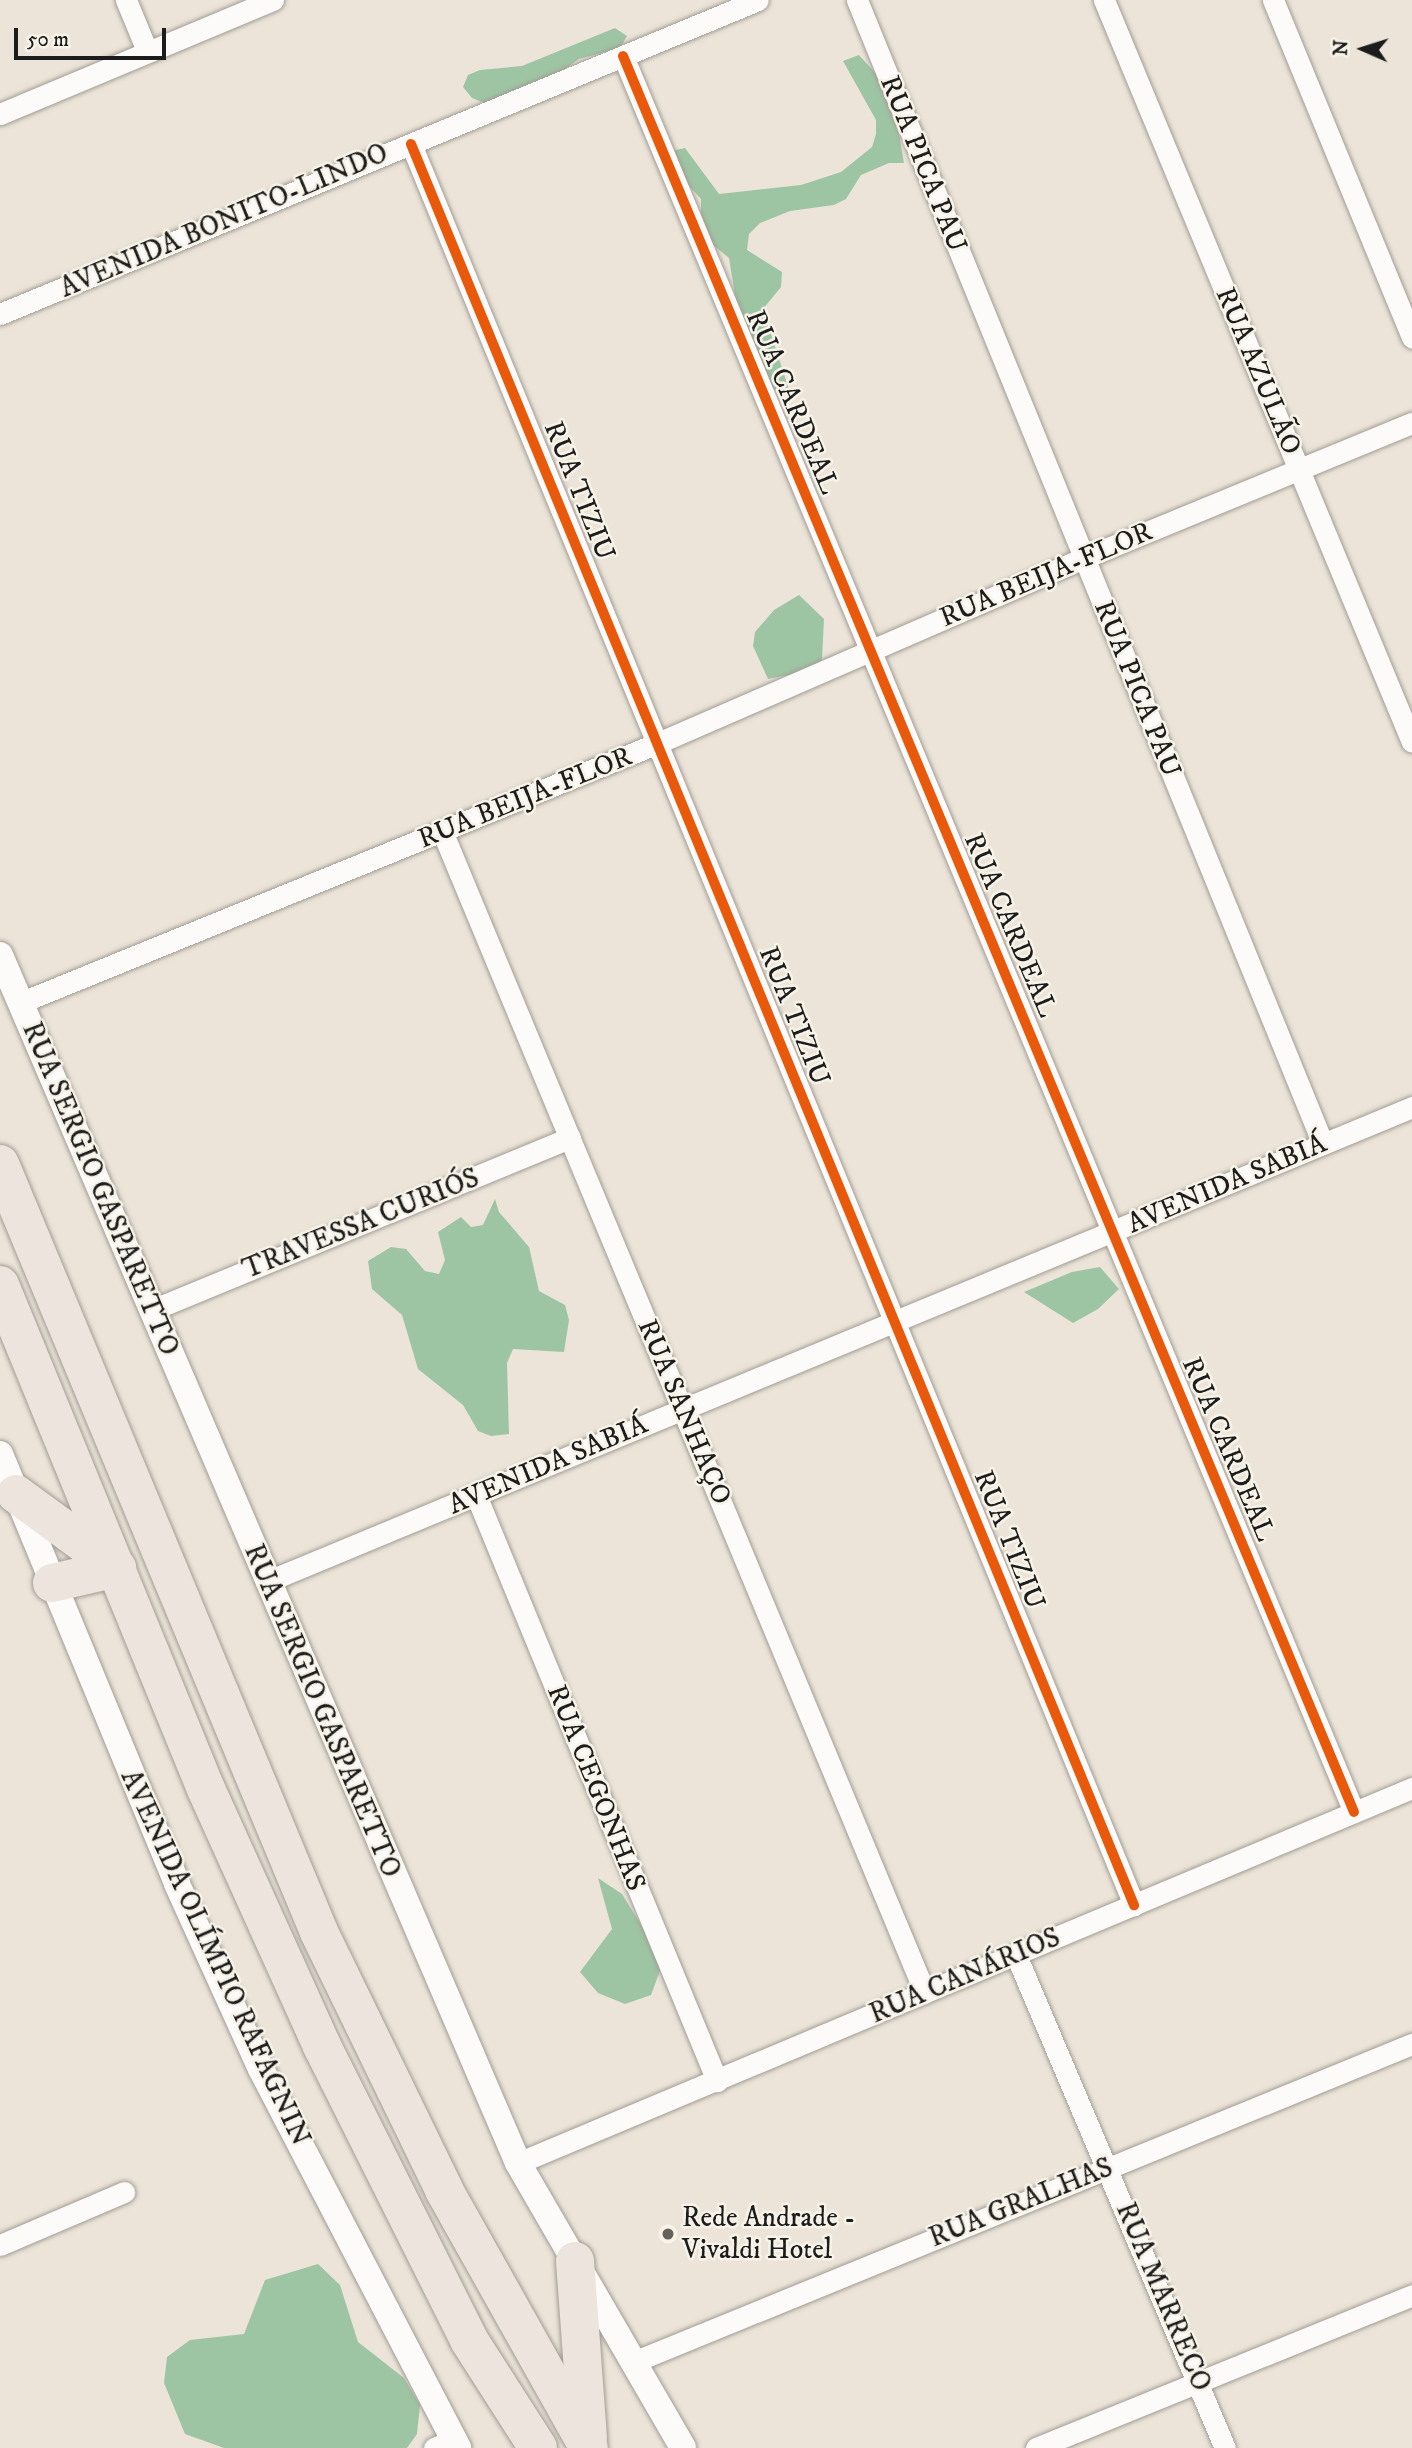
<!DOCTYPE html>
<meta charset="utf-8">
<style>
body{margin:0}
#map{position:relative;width:1412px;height:2448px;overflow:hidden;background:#ece4d8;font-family:"IM FELL DW Pica",serif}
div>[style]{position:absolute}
.forest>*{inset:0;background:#9ec5a3}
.roads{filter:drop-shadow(0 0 2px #a19c95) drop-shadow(0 0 2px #a19c95)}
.minor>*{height:21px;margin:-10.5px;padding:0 10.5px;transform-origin:10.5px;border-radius:10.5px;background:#fcfbf9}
.tertiary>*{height:26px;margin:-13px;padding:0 13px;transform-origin:13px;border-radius:13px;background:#fcfbf9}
.motorway>*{height:38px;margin:-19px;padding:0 19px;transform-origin:19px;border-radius:19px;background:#ede5dd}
.cycleway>*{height:10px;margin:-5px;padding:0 5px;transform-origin:5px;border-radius:5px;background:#e8590c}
.dots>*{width:19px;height:19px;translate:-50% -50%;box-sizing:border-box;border:4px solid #f7f3e8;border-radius:50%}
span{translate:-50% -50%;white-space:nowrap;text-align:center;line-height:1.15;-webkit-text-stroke:5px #f7f3e8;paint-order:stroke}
.street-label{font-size:28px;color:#1c1c1c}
.poi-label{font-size:28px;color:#1c1c1c}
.left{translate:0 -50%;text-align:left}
.north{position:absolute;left:1328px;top:14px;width:70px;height:70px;-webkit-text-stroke:5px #f7f3e8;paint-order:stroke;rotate:273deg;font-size:19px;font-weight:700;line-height:28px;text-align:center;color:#1c1c1c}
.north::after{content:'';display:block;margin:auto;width:24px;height:32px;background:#1c1c1c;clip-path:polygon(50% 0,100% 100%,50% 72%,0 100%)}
.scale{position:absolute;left:14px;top:28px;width:152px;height:32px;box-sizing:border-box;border:4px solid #1c1c1c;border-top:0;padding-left:9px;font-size:21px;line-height:24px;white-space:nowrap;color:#1c1c1c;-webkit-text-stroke:5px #f7f3e8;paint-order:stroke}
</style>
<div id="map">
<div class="forest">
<i style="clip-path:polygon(615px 28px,627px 36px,620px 48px,579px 59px,543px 84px,487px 104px,472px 98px,463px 87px,468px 75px,480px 70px,522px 66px)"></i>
<i style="clip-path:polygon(859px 55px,878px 76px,899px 134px,904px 163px,889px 163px,861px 175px,846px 199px,834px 205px,790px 211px,760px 223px,749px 234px,747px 250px,782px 272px,781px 287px,763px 309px,790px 393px,776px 391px,766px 381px,736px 301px,729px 258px,707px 240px,701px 227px,701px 199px,680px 176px,671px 151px,685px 148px,719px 194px,801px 185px,841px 172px,872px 147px,876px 134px,876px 120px,843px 61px)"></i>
<i style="clip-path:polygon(799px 595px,824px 619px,822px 659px,815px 670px,768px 679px,753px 646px,755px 632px,774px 610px)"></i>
<i style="clip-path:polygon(495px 1199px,499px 1212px,529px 1247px,539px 1291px,565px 1305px,569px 1320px,564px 1352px,513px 1349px,507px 1363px,509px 1434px,491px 1436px,478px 1431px,463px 1405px,418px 1369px,402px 1315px,372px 1289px,368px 1261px,391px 1247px,406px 1249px,425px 1271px,439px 1274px,445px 1260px,438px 1232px,461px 1217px,471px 1227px,483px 1225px)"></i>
<i style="clip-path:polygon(1100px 1267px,1119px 1289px,1098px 1309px,1073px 1323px,1024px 1292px,1072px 1272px)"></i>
<i style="clip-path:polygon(598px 1878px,622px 1894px,651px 1941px,661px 1968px,651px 1995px,625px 2004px,598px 1993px,580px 1972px,612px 1929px)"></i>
<i style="clip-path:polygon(318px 2264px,340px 2285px,358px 2342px,404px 2378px,420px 2405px,417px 2434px,407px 2448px,224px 2448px,185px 2434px,164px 2383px,167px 2357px,190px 2340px,244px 2334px,265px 2280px)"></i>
</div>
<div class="roads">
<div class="minor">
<i style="left:126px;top:0;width:55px;rotate:67.6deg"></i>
<i style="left:857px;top:0;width:1235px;rotate:67.84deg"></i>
<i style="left:1104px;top:0;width:803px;rotate:67.46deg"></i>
<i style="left:1273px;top:0;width:365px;rotate:67.6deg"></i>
<i style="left:623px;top:56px;width:1902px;rotate:67.4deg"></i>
<i style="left:0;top:114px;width:296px;rotate:-22.7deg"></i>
<i style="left:411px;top:144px;width:1904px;rotate:67.68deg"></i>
<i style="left:0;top:314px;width:820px;rotate:-22.5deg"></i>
<i style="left:442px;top:831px;width:1258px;rotate:67.43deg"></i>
<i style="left:22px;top:1002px;width:687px;rotate:-22.16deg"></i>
<i style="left:658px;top:743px;width:464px;rotate:-23.5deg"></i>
<i style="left:1084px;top:558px;width:355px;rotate:-22.4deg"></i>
<i style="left:152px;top:1310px;width:452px;rotate:-22.4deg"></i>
<i style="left:476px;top:1495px;width:634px;rotate:67.64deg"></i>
<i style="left:266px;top:1582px;width:1241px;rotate:-22.51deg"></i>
<i style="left:1016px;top:1955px;width:535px;rotate:67.03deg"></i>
<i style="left:518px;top:2163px;width:969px;rotate:-22.76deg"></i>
<i style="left:0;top:2245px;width:135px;rotate:-23.1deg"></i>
<i style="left:631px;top:2363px;width:844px;rotate:-22.22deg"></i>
<i style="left:434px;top:2448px;width:21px;rotate:-23deg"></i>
<i style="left:1036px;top:2448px;width:406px;rotate:-22.1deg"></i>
</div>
<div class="tertiary">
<i style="left:0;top:955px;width:1314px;rotate:66.79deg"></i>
<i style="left:518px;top:2163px;width:329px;rotate:59.9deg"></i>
<i style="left:0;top:1454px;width:465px;rotate:67.6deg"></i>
<i style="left:177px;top:1884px;width:203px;rotate:65.6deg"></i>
<i style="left:261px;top:2069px;width:427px;rotate:62.5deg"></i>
</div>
<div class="motorway">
<i style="left:0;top:1164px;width:832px;rotate:67.44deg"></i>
<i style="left:319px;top:1932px;width:287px;rotate:64.1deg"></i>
<i style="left:444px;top:2190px;width:296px;rotate:60.7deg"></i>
<i style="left:0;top:1285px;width:544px;rotate:67.77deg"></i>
<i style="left:206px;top:1789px;width:282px;rotate:65.7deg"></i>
<i style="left:322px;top:2046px;width:329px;rotate:63.4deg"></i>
<i style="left:469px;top:2340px;width:128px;rotate:57.4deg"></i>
<i style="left:16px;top:1494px;width:125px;rotate:36.2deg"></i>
<i style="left:52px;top:1583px;width:67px;rotate:-13deg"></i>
<i style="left:575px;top:2261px;width:177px;rotate:85.8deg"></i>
</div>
</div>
<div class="cycleway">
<i style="left:623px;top:56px;width:1902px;rotate:67.4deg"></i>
<i style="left:411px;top:144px;width:1904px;rotate:67.68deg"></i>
</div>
<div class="dots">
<i style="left:668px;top:2234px;background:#65625e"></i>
</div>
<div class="street-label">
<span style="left:923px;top:164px;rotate:68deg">RUA PICA PAU</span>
<span style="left:224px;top:221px;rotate:-23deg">AVENIDA BONITO-LINDO</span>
<span style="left:1258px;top:371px;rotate:67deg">RUA AZULÃO</span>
<span style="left:792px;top:402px;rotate:67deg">RUA CARDEAL</span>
<span style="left:579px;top:491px;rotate:68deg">RUA TIZIU</span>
<span style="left:1046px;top:575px;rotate:-23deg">RUA BEIJA-FLOR</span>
<span style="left:1137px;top:689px;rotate:68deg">RUA PICA PAU</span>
<span style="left:525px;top:798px;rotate:-22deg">RUA BEIJA-FLOR</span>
<span style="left:1010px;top:925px;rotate:67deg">RUA CARDEAL</span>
<span style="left:794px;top:1016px;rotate:68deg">RUA TIZIU</span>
<span style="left:1227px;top:1184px;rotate:-23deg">AVENIDA SABIÁ</span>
<span style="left:100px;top:1189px;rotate:67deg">RUA SERGIO GASPARETTO</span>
<span style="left:361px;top:1224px;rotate:-22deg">TRAVESSA CURIÓS</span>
<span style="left:684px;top:1412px;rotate:67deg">RUA SANHAÇO</span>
<span style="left:1228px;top:1449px;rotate:67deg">RUA CARDEAL</span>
<span style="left:548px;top:1465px;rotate:-23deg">AVENIDA SABIÁ</span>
<span style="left:1009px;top:1540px;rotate:68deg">RUA TIZIU</span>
<span style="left:322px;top:1711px;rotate:67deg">RUA SERGIO GASPARETTO</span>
<span style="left:596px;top:1788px;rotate:68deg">RUA CEGONHAS</span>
<span style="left:215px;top:1958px;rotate:65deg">AVENIDA OLÍMPIO RAFAGNIN</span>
<span style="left:965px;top:1976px;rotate:-23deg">RUA CANÁRIOS</span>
<span style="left:1021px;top:2203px;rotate:-22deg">RUA GRALHAS</span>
<span style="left:1163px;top:2297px;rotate:67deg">RUA MARRECO</span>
</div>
<div class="poi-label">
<span class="left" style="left:682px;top:2234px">Rede Andrade -<br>Vivaldi Hotel</span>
</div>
<div class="north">N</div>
<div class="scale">50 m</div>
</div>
